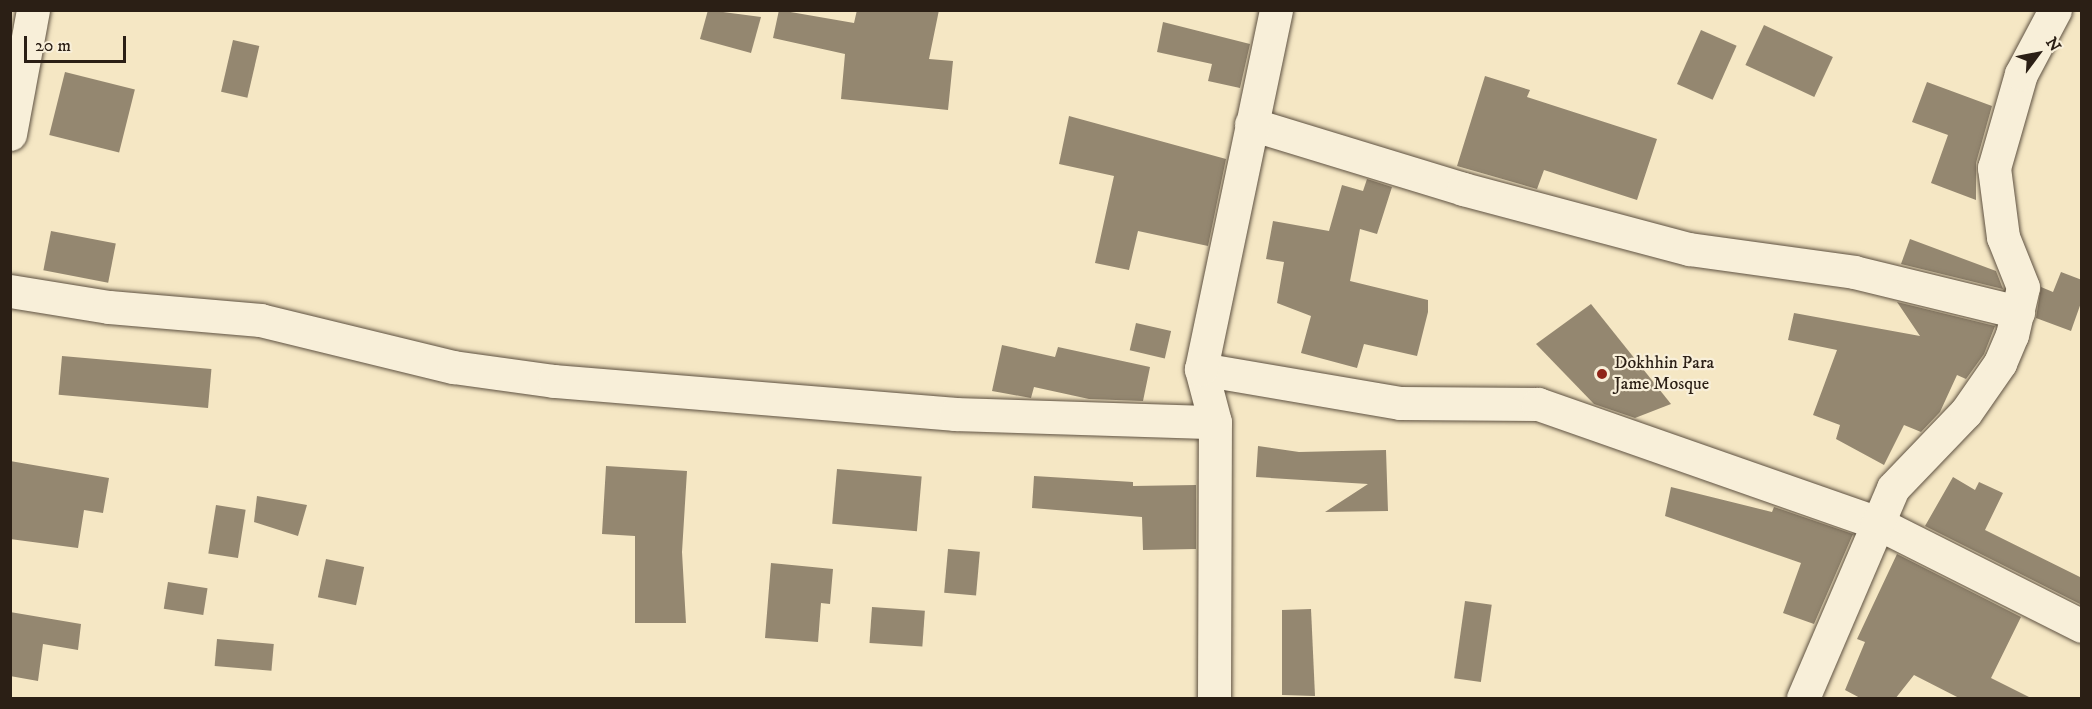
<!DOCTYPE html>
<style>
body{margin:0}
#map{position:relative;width:2092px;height:709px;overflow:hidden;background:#f5e7c4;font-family:"IM FELL DW Pica",serif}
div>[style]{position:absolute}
.building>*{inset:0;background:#948770;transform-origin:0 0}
.roads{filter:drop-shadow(0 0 2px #5e5141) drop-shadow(0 0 2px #5e5141)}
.minor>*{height:33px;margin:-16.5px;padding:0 16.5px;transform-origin:16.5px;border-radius:16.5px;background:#f8efd9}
.dots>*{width:16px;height:16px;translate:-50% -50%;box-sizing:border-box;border:3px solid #f8efd9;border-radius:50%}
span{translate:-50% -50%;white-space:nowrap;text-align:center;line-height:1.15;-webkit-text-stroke:4.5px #f8efd9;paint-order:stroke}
.poi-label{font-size:18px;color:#2b1f15}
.left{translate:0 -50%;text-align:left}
.frame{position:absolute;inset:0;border:12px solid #2b1f15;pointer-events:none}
.north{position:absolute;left:2008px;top:24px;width:60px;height:60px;-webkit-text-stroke:4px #f8efd9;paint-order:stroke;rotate:58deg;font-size:16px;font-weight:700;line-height:24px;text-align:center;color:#2b1f15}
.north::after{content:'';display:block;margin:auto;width:21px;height:27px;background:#2b1f15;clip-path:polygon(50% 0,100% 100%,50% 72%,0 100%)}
.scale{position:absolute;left:24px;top:36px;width:102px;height:27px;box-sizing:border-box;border:3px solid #2b1f15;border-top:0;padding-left:8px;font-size:18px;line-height:21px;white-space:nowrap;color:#2b1f15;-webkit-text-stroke:4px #f8efd9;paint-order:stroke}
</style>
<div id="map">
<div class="building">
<i style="clip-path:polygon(708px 10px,761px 17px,751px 53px,700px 39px)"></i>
<i style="clip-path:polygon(779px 10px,854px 23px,857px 10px,939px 10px,929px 59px,953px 61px,948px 110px,841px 99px,845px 54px,773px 38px)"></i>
<i style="clip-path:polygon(1163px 22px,1250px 44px,1240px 88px,1208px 81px,1212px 64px,1157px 52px)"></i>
<i style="left:1764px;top:25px;width:76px;height:44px;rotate:25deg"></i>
<i style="left:1701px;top:30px;width:39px;height:59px;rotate:24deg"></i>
<i style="left:233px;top:40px;width:27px;height:53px;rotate:13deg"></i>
<i style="left:65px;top:72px;width:72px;height:65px;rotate:14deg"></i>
<i style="clip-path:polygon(1485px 76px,1530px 90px,1527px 97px,1657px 139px,1637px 200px,1544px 170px,1537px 189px,1457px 166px)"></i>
<i style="clip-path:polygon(1927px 82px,1992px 106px,1976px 163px,1976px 200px,1931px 183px,1948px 135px,1912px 122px)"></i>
<i style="clip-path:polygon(1069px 116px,1226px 159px,1208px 246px,1138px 231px,1129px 270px,1095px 263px,1114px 176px,1059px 164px)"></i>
<i style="clip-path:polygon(1367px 179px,1392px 187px,1377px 234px,1360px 229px,1350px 281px,1428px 300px,1428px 312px,1417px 356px,1364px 344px,1357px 368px,1301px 353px,1311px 316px,1277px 303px,1284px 262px,1266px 259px,1273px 221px,1329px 231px,1342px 185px,1363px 191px)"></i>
<i style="left:51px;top:231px;width:66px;height:40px;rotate:11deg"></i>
<i style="clip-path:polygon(1910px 239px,1996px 271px,2003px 289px,1901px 264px)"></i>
<i style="clip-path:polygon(2061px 272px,2082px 280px,2082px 300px,2071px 331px,2036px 318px,2041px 287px,2053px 292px)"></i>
<i style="clip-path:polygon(1897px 302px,1995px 326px,1984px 354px,1966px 379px,1957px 375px,1940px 412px,1921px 432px,1904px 425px,1884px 465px,1836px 439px,1840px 425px,1813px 415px,1837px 350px,1788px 340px,1794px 313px,1920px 336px)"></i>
<i style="clip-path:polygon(1591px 304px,1671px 404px,1635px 418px,1594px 404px,1536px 344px)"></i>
<i style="left:1136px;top:323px;width:36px;height:28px;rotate:13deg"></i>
<i style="clip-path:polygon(1002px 345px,1055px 357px,1058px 347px,1150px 367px,1143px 401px,1089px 399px,1034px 387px,1031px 398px,992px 391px)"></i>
<i style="left:62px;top:356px;width:150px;height:39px;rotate:5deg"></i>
<i style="clip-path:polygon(1258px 446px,1299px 452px,1386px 450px,1388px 511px,1325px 512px,1368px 484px,1256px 477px)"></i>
<i style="clip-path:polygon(10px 461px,109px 478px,103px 513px,84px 510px,78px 548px,10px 539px)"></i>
<i style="clip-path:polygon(606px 466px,687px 471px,682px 552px,686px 623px,635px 623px,635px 536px,602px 534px)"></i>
<i style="left:837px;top:469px;width:85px;height:55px;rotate:5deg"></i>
<i style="clip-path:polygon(1034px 476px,1133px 482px,1133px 486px,1196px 485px,1196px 549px,1143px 550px,1142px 517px,1032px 508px)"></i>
<i style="clip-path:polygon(1953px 477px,1975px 490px,1979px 482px,2003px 493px,1985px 530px,2082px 578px,2082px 605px,1925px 526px)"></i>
<i style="clip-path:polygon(1671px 487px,1772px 512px,1774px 507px,1853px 534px,1814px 624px,1783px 613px,1801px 563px,1665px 516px)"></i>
<i style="clip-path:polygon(257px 496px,307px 505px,298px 536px,254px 522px)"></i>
<i style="left:216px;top:505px;width:30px;height:49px;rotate:9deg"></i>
<i style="left:948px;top:549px;width:32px;height:44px;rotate:5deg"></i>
<i style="clip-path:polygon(1897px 554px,2021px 617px,1991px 678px,2033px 699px,1961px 699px,1914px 675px,1895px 699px,1862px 699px,1845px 690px,1865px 642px,1857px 639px)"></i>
<i style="left:326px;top:559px;width:39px;height:39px;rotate:12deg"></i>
<i style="clip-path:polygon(771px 563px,833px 569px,830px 604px,821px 603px,818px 642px,765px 638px)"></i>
<i style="left:168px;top:582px;width:40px;height:27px;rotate:9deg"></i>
<i style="left:1465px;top:601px;width:27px;height:78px;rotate:8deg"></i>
<i style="left:872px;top:607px;width:53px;height:36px;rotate:4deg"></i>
<i style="clip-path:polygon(1311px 609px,1315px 696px,1282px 695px,1282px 610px)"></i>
<i style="clip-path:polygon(10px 612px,81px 624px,78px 650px,43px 644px,38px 681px,10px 676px)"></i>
<i style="left:217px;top:639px;width:57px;height:27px;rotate:5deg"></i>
</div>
<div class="roads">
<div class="minor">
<i style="left:1251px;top:124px;width:222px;rotate:17deg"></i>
<i style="left:1463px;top:189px;width:234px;rotate:14.9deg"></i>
<i style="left:1689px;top:249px;width:167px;rotate:7.9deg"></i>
<i style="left:1854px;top:272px;width:169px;rotate:13.7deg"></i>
<i style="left:10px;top:134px;width:126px;rotate:-79.5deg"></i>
<i style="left:10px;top:291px;width:100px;rotate:9.2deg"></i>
<i style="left:109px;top:307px;width:152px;rotate:4.9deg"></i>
<i style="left:260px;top:320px;width:199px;rotate:13.7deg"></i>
<i style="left:453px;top:367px;width:102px;rotate:7.9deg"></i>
<i style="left:554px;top:381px;width:402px;rotate:4.7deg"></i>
<i style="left:955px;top:414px;width:260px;rotate:1.8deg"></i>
<i style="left:1201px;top:369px;width:202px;rotate:9.7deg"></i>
<i style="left:1400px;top:403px;width:138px;rotate:0.4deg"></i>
<i style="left:1538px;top:404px;width:359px;rotate:19.3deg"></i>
<i style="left:1877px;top:523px;width:229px;rotate:26.7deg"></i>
<i style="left:1214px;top:698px;width:276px;rotate:-89.8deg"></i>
<i style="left:1215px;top:422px;width:55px;rotate:-104.8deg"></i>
<i style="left:1201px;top:369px;width:367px;rotate:-78.2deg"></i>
<i style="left:1803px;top:698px;width:228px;rotate:-66.8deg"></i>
<i style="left:1893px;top:488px;width:105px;rotate:-46.2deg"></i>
<i style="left:1966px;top:412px;width:60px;rotate:-55.2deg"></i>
<i style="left:2000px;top:363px;width:30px;rotate:-67deg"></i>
<i style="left:2012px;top:335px;width:49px;rotate:-77.1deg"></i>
<i style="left:2023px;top:287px;width:54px;rotate:-111.8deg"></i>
<i style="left:2003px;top:237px;width:70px;rotate:-97.4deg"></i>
<i style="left:1994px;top:168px;width:98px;rotate:-74deg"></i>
<i style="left:2021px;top:74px;width:72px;rotate:-62deg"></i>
</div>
</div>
<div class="dots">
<i style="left:1602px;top:374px;background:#8f2418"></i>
</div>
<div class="poi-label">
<span class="left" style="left:1614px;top:374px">Dokhhin Para<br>Jame Mosque</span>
</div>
<div class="frame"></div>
<div class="north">N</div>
<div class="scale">20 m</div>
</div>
